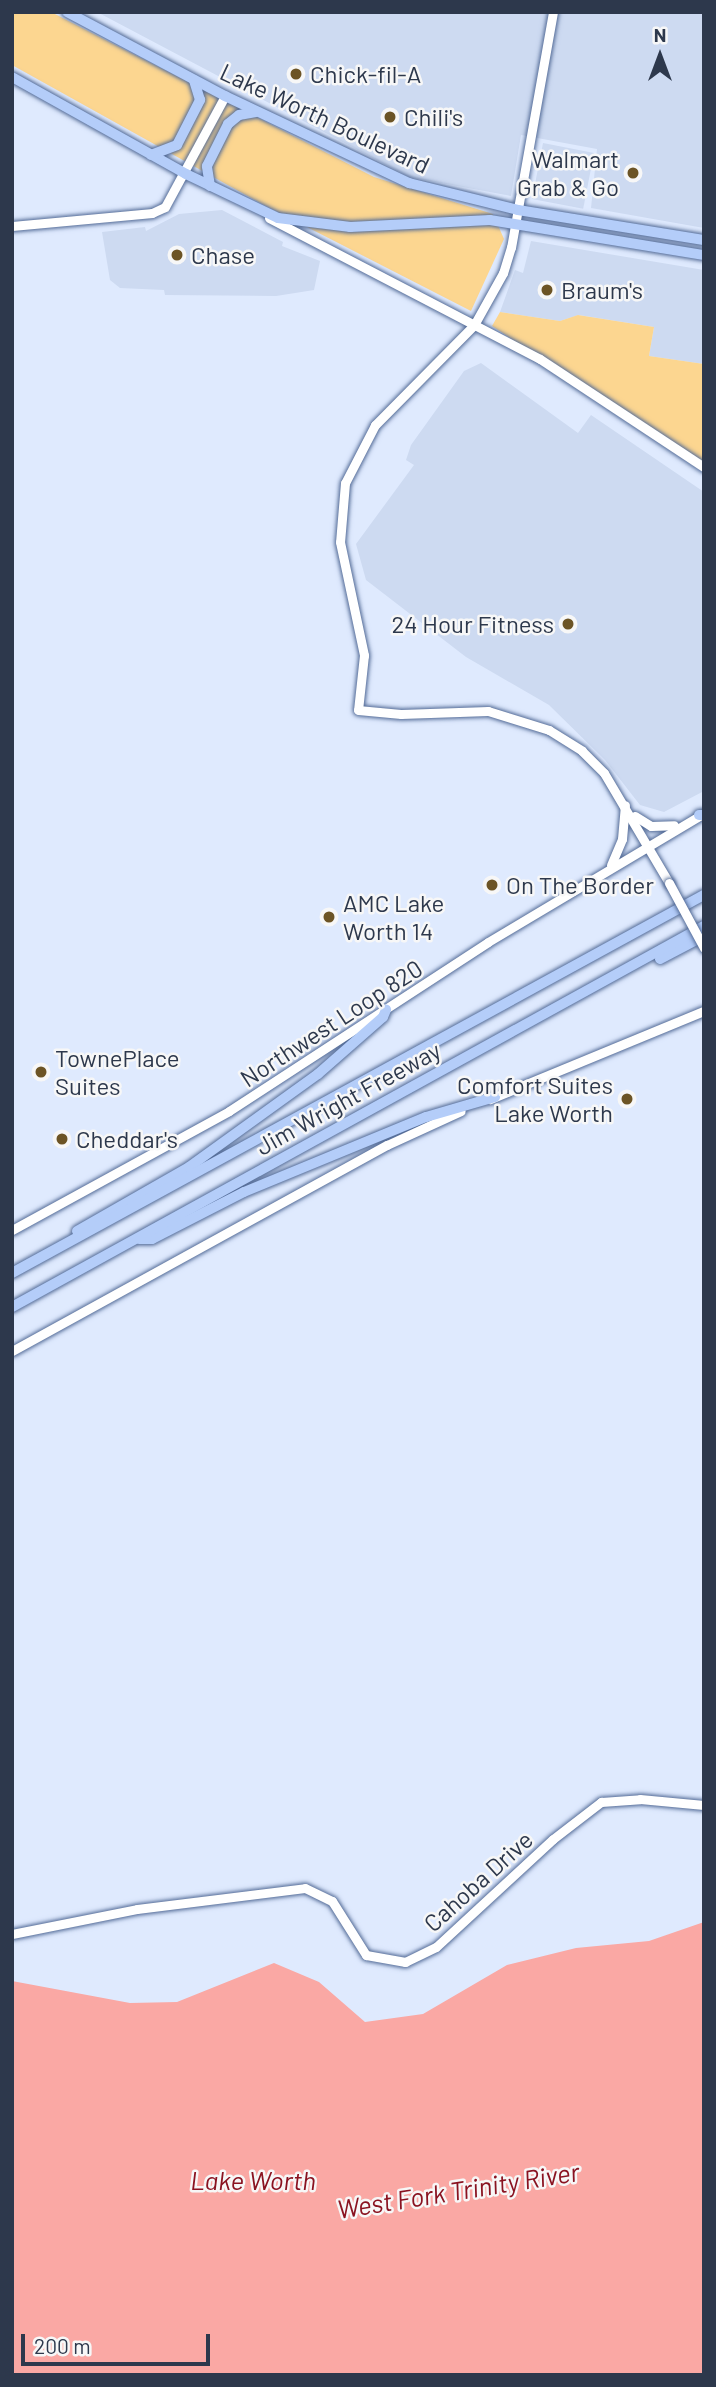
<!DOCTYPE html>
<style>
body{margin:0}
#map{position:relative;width:716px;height:2387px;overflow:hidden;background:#dfeafe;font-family:Barlow,sans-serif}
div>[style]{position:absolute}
.built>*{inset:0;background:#cddaf1;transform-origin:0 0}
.green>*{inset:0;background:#fcd690}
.water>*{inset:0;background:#faa8a4}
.roads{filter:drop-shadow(0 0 2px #536b97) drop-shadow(0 0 2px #536b97)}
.secondary>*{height:9px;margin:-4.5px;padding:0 4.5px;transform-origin:4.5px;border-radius:4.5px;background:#fff}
.highway>*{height:10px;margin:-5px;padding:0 5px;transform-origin:5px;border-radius:5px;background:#b4cdf9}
.bridges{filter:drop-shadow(0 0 2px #536b97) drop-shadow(0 0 2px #536b97)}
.secondary-bridge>*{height:9px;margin:-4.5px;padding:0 4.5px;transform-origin:4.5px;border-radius:4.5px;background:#fff}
.dots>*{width:19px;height:19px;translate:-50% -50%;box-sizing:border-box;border:4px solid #f7f7f7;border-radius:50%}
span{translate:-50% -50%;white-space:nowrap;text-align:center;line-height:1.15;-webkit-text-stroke:5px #f7f7f7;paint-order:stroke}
.poi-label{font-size:24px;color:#2d384c}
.left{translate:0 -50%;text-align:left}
.right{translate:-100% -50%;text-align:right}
.street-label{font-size:24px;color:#2d384c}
.water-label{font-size:26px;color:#8a1321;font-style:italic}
.frame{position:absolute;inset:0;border:14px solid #2d384c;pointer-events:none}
.north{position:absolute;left:625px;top:21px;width:70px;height:70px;-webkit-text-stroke:5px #f7f7f7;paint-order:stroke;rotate:0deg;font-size:19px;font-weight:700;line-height:28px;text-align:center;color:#2d384c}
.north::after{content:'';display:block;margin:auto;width:24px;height:32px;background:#2d384c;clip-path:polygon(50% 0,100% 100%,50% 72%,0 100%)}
.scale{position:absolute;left:21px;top:2334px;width:189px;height:32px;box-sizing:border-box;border:4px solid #2d384c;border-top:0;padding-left:9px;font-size:21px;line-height:24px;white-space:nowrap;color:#2d384c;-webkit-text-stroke:5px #f7f7f7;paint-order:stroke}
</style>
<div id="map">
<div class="built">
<i style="clip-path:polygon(97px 12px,704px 12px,704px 228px,591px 208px,597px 149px,521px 135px,511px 196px,409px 177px)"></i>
<i style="left:543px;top:143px;width:52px;height:57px;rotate:11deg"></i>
<i style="clip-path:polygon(222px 210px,283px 242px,282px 246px,320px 261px,314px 290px,276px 296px,165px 295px,164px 290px,120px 288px,110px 280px,102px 232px,145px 227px,146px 231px,179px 214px)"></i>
<i style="clip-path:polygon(531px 241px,704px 270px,704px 364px,649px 356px,654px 327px,579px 315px,560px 321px,500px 312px,515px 270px,523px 273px)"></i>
<i style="clip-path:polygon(481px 363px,578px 433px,591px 415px,704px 492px,704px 791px,664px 812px,640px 805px,605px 760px,549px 705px,466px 657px,366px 580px,356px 544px,414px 465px,406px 460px,411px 445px,464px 371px)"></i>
</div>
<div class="green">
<i style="clip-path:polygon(12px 12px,51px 12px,374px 177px,493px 214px,504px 239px,471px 311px,262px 204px,12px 65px)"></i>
<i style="clip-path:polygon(500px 312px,560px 321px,578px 315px,654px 327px,649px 356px,704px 364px,704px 468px,492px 326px)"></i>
</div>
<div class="water">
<i style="clip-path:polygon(704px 1922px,704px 2375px,12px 2375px,12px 1981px,130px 2003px,177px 2002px,274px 1963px,319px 1982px,365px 2022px,423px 2014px,507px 1965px,576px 1948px,649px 1941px)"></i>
</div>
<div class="roads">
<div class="secondary">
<i style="left:553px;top:12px;width:239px;rotate:100.1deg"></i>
<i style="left:511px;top:247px;width:27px;rotate:107deg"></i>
<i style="left:503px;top:273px;width:60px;rotate:119.1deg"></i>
<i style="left:474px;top:325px;width:141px;rotate:134.7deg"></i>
<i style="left:375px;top:425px;width:65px;rotate:117.3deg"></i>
<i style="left:345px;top:483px;width:59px;rotate:94.8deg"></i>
<i style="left:340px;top:542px;width:116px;rotate:78deg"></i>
<i style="left:364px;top:655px;width:55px;rotate:96.2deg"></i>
<i style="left:358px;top:710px;width:43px;rotate:5.3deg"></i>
<i style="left:401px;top:714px;width:87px;rotate:-2deg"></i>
<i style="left:488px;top:711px;width:64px;rotate:17.3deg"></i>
<i style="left:549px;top:730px;width:39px;rotate:32deg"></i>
<i style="left:582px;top:751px;width:31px;rotate:45deg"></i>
<i style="left:604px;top:773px;width:128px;rotate:59.4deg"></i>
<i style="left:269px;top:218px;width:305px;rotate:27.5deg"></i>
<i style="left:540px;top:359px;width:196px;rotate:33.4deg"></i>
<i style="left:12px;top:226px;width:141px;rotate:-5.3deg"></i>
<i style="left:152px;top:213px;width:14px;rotate:-25deg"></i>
<i style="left:165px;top:207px;width:126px;rotate:-61.6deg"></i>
<i style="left:635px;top:816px;width:19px;rotate:32deg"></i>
<i style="left:651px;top:826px;width:23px;rotate:-2deg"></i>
<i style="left:611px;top:865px;width:28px;rotate:-67deg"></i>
<i style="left:622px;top:839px;width:34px;rotate:-85deg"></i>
<i style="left:490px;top:1099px;width:231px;rotate:-22.4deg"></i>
<i style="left:12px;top:1230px;width:247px;rotate:-28.7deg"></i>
<i style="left:229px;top:1111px;width:309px;rotate:-33.1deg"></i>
<i style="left:488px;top:942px;width:252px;rotate:-30.8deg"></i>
<i style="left:12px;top:1351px;width:428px;rotate:-28.8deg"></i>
<i style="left:387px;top:1145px;width:81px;rotate:-24.7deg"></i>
<i style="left:12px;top:1934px;width:127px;rotate:-11.3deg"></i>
<i style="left:137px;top:1909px;width:169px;rotate:-7.1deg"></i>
<i style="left:305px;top:1888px;width:30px;rotate:26deg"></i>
<i style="left:332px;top:1901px;width:64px;rotate:57.8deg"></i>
<i style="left:366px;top:1955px;width:40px;rotate:10deg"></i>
<i style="left:405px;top:1962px;width:34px;rotate:-26deg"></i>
<i style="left:436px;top:1947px;width:159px;rotate:-42.7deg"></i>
<i style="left:553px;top:1839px;width:61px;rotate:-37.6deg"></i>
<i style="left:601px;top:1802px;width:39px;rotate:-4deg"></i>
<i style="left:640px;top:1799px;width:64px;rotate:5.4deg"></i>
</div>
<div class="highway">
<i style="left:67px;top:12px;width:179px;rotate:28deg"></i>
<i style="left:225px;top:96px;width:204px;rotate:25.3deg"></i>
<i style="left:409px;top:183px;width:112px;rotate:13.9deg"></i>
<i style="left:518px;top:210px;width:188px;rotate:9.2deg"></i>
<i style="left:12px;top:77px;width:199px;rotate:29.1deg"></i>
<i style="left:186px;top:174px;width:102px;rotate:25.6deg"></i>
<i style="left:278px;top:218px;width:73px;rotate:7.1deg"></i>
<i style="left:350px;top:227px;width:140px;rotate:-2.9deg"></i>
<i style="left:490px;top:220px;width:217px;rotate:9.3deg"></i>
<i style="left:151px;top:155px;width:28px;rotate:-21deg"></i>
<i style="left:177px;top:145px;width:51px;rotate:-62.9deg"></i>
<i style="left:200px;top:100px;width:21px;rotate:-107deg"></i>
<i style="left:210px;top:186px;width:20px;rotate:-99deg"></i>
<i style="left:207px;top:166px;width:47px;rotate:-63.4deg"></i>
<i style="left:228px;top:124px;width:14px;rotate:-39deg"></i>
<i style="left:239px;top:115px;width:17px;rotate:-10deg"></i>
<i style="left:699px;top:815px;width:5px"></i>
<i style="left:660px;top:959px;width:50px;rotate:-27.6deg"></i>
<i style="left:77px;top:1231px;width:129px;rotate:-29.7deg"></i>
<i style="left:189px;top:1167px;width:159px;rotate:-35.8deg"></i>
<i style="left:318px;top:1074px;width:86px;rotate:-41.2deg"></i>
<i style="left:383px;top:1017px;width:8px;rotate:-67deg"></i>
<i style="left:139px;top:1239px;width:13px"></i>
<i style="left:152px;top:1239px;width:103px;rotate:-27.1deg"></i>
<i style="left:244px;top:1192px;width:197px;rotate:-22.4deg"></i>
<i style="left:426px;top:1117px;width:72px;rotate:-16.2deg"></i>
<i style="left:12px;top:1273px;width:789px;rotate:-28.65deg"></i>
<i style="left:12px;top:1307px;width:790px;rotate:-28.84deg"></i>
</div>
</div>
<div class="bridges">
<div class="secondary-bridge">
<i style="left:669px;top:883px;width:74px;rotate:61.7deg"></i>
</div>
</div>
<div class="dots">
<i style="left:296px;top:74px;background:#6c5425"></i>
<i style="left:390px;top:117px;background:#6c5425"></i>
<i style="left:633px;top:173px;background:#6c5425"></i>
<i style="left:177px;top:255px;background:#6c5425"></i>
<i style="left:547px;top:290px;background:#6c5425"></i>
<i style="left:568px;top:624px;background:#6c5425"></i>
<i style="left:492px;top:885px;background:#6c5425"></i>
<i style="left:329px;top:917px;background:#6c5425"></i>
<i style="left:41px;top:1072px;background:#6c5425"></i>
<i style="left:627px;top:1099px;background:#6c5425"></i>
<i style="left:62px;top:1139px;background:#6c5425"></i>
</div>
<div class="poi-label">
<span class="left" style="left:310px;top:74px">Chick-fil-A</span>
<span class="left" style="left:404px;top:117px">Chili's</span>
<span class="right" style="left:619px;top:173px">Walmart<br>Grab &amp; Go</span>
<span class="left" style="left:191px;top:255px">Chase</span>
<span class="left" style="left:561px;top:290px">Braum's</span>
<span class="right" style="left:554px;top:624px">24 Hour Fitness</span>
<span class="left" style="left:506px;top:885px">On The Border</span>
<span class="left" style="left:343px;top:917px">AMC Lake<br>Worth 14</span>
<span class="left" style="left:55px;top:1072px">TownePlace<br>Suites</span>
<span class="right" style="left:613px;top:1099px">Comfort Suites<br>Lake Worth</span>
<span class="left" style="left:76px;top:1139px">Cheddar's</span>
</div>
<div class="street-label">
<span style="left:325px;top:118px;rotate:25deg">Lake Worth Boulevard</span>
<span style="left:331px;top:1023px;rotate:-33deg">Northwest Loop 820</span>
<span style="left:348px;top:1098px;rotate:-29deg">Jim Wright Freeway</span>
<span style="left:478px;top:1881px;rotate:-42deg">Cahoba Drive</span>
</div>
<div class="water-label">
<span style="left:253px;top:2180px">Lake Worth</span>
<span style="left:458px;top:2190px;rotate:-9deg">West Fork Trinity River</span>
</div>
<div class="frame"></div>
<div class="north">N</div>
<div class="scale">200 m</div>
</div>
